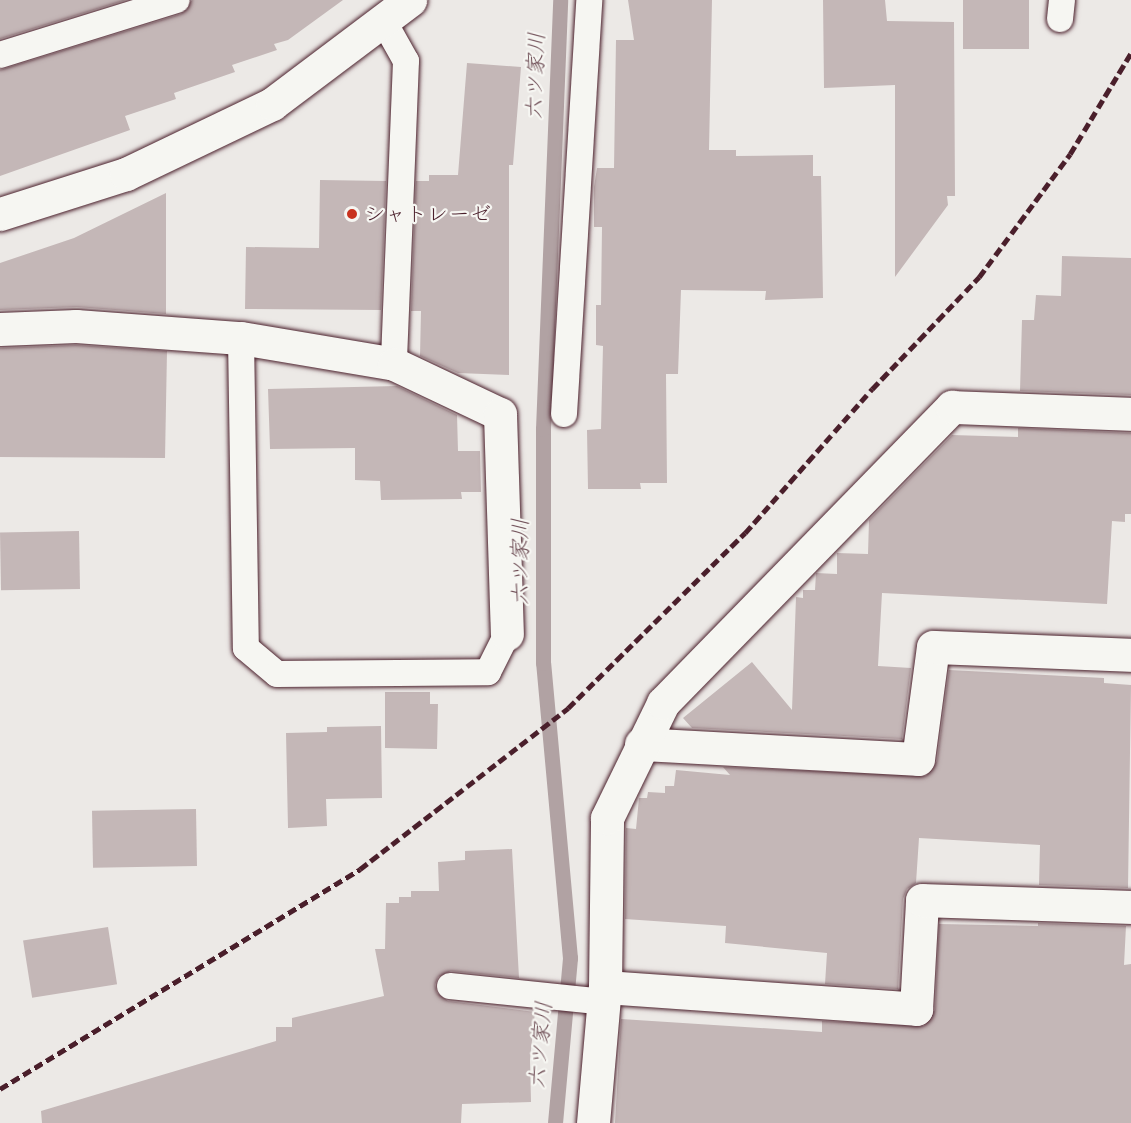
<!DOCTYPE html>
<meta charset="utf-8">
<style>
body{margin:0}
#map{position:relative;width:1131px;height:1123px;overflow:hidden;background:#ece9e6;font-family:Sriracha,"Klee One",sans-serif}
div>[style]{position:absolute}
.stream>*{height:15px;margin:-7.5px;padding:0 7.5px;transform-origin:7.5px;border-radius:7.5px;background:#b1a2a3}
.building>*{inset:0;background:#c4b7b7;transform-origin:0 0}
.roads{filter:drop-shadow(0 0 2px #4a1f2b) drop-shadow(0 0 2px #4a1f2b)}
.lane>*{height:26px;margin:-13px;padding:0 13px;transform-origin:13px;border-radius:13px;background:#f6f6f2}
.street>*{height:33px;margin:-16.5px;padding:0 16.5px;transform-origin:16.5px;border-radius:16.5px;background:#f6f6f2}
.primary>*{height:33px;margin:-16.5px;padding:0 16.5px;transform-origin:16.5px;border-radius:16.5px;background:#f6f6f2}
.rail>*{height:4.5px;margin-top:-2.25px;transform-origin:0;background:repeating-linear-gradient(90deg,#4a1f2b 0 9px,transparent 0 13.5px)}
.dots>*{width:16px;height:16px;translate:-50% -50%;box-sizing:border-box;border:3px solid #f6f6f2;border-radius:50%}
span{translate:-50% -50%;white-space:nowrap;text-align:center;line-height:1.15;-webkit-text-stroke:4.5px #f6f6f2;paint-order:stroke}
.poi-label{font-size:21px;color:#4a1f2b}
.left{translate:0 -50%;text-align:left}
.water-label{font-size:22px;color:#6e4d55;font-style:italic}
</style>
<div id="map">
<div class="stream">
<i style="left:555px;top:1123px;width:166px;rotate:-84.8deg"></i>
<i style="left:570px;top:958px;width:296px;rotate:-95.2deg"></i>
<i style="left:543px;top:663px;width:234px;rotate:-90deg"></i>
<i style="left:543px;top:429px;width:429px;rotate:-87.7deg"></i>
</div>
<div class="building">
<i style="clip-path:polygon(0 0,126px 0,0 39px)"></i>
<i style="clip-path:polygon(192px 0,343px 0,288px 40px,274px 44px,277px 50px,232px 65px,235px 72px,174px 93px,176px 99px,125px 116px,130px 130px,0 176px,0 70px,181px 14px)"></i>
<i style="clip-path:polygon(628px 0,712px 0,709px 150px,736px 150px,736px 156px,813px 155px,813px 176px,821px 176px,823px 298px,765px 300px,766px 291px,681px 290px,678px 374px,666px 374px,667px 483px,640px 483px,641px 489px,588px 489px,587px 430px,601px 429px,603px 346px,596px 345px,596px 305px,601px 305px,602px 227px,594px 227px,594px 187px,597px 168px,614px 168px,616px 40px,634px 40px)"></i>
<i style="clip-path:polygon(823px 0,885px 0,887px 21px,954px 22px,955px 196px,947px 196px,948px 205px,895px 277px,895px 85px,824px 88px)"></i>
<i style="left:963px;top:0;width:66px;height:49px"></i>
<i style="clip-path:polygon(467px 63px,521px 67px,513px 165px,509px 165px,509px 375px,458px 373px,420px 356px,421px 311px,411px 311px,416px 181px,429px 181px,429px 175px,458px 175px)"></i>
<i style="clip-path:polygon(320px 180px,386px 181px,381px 310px,245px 309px,246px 247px,319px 248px)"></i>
<i style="clip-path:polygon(166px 193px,166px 314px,77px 307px,0 310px,0 263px,74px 238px)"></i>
<i style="clip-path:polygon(1062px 256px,1131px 258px,1131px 395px,1020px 391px,1022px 320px,1034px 320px,1036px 295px,1061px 296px)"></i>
<i style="clip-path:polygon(76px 345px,167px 351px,165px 458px,0 457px,0 348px)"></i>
<i style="clip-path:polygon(397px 386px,457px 415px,458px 451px,480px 451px,481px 492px,461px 492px,462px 499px,381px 500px,380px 481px,355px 480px,355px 448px,270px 449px,268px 389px)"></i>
<i style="clip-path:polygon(1018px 428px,1131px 433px,1131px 514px,1125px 514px,1125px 522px,1112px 521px,1107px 604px,882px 593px,878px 666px,911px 668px,902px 739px,692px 728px,683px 718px,752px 662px,792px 710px,796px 597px,803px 598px,803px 590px,815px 590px,816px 573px,837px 574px,837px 553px,868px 554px,869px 520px,952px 435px,1018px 437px)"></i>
<i style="left:79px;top:531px;width:58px;height:79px;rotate:89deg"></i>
<i style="clip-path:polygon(949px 670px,1104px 678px,1104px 683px,1131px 685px,1128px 888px,1039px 885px,1040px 845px,919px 838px,916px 883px,907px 889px,903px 899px,898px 989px,825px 984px,827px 953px,725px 943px,726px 926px,625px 919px,626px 828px,636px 829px,639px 798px,647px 798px,648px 792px,665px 793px,665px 786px,674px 786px,676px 770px,730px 775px,723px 767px,926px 776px,937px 761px)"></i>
<i style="clip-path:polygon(385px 692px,430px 692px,430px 704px,438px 704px,437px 749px,385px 748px)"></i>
<i style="clip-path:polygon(381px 726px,382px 798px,326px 799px,327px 826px,288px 828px,286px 733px,327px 732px,327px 727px)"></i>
<i style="left:196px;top:809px;width:57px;height:104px;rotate:89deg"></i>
<i style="clip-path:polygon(512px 849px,519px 978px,451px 971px,438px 977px,435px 985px,437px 993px,448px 1001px,535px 1012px,530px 1059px,531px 1102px,462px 1104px,461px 1123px,42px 1123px,41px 1111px,276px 1041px,276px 1027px,292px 1027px,292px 1018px,384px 996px,375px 949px,385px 949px,386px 903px,399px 903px,399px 897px,411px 897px,411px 891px,439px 891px,438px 862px,465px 860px,465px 851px)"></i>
<i style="clip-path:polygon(1038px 923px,1126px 926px,1124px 965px,1131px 964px,1131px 1123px,615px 1123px,621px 1019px,822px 1032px,822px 1021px,924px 1026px,935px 1010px,939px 924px,1038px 926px)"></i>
<i style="left:108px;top:927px;width:58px;height:86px;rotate:81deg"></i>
</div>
<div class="roads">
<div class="lane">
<i style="left:1060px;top:19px;width:19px;rotate:-84deg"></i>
<i style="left:383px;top:20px;width:47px;rotate:60.7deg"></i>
<i style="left:406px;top:61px;width:303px;rotate:92.3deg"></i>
<i style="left:0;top:55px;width:185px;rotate:-17.3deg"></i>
<i style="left:241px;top:338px;width:310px;rotate:89.1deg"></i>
<i style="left:246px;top:648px;width:40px;rotate:40deg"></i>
<i style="left:277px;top:674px;width:211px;rotate:-0.5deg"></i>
<i style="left:488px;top:672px;width:42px;rotate:-63.4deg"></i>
<i style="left:564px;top:414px;width:415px;rotate:-86.5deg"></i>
<i style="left:450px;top:986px;width:155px;rotate:5.9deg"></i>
</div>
<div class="street">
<i style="left:0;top:329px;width:76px;rotate:-2.3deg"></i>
<i style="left:76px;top:326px;width:165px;rotate:4.2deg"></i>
<i style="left:241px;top:338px;width:155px;rotate:9.6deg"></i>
<i style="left:394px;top:364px;width:117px;rotate:25.3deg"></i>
<i style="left:500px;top:414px;width:220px;rotate:88.2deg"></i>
<i style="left:641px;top:744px;width:277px;rotate:3.1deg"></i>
<i style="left:918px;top:759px;width:113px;rotate:-82.4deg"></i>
<i style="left:933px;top:647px;width:198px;rotate:2.3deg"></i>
<i style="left:605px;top:987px;width:312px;rotate:4deg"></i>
<i style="left:916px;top:1009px;width:109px;rotate:-86.8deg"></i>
<i style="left:922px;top:900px;width:209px;rotate:1.9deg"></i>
<i style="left:593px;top:1123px;width:137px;rotate:-85deg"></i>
<i style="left:605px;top:987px;width:169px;rotate:-89.3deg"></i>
<i style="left:607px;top:818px;width:128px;rotate:-64deg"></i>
<i style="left:663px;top:703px;width:414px;rotate:-45.7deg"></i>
<i style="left:952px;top:407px;width:179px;rotate:2.2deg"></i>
</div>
<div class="primary">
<i style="left:0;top:214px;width:132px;rotate:-17.6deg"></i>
<i style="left:126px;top:174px;width:162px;rotate:-25.6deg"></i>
<i style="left:272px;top:104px;width:173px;rotate:-37deg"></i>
</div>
</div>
<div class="rail">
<i style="left:0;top:1089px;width:422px;rotate:-31.4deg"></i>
<i style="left:360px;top:869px;width:263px;rotate:-37.7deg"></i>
<i style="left:568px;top:708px;width:249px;rotate:-44.7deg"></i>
<i style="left:745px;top:533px;width:192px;rotate:-48.6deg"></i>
<i style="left:872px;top:389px;width:155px;rotate:-46.3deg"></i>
<i style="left:979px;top:277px;width:153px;rotate:-53.5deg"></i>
<i style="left:1070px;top:154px;width:118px;rotate:-58.9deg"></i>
</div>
<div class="dots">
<i style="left:352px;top:214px;background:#c8321e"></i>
</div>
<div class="poi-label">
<span class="left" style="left:364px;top:214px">シャトレーゼ</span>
</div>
<div class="water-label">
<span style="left:535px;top:76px;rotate:-88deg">六ツ家川</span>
<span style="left:520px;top:562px;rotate:-90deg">六ツ家川</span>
<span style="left:540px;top:1045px;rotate:-85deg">六ツ家川</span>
</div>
</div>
